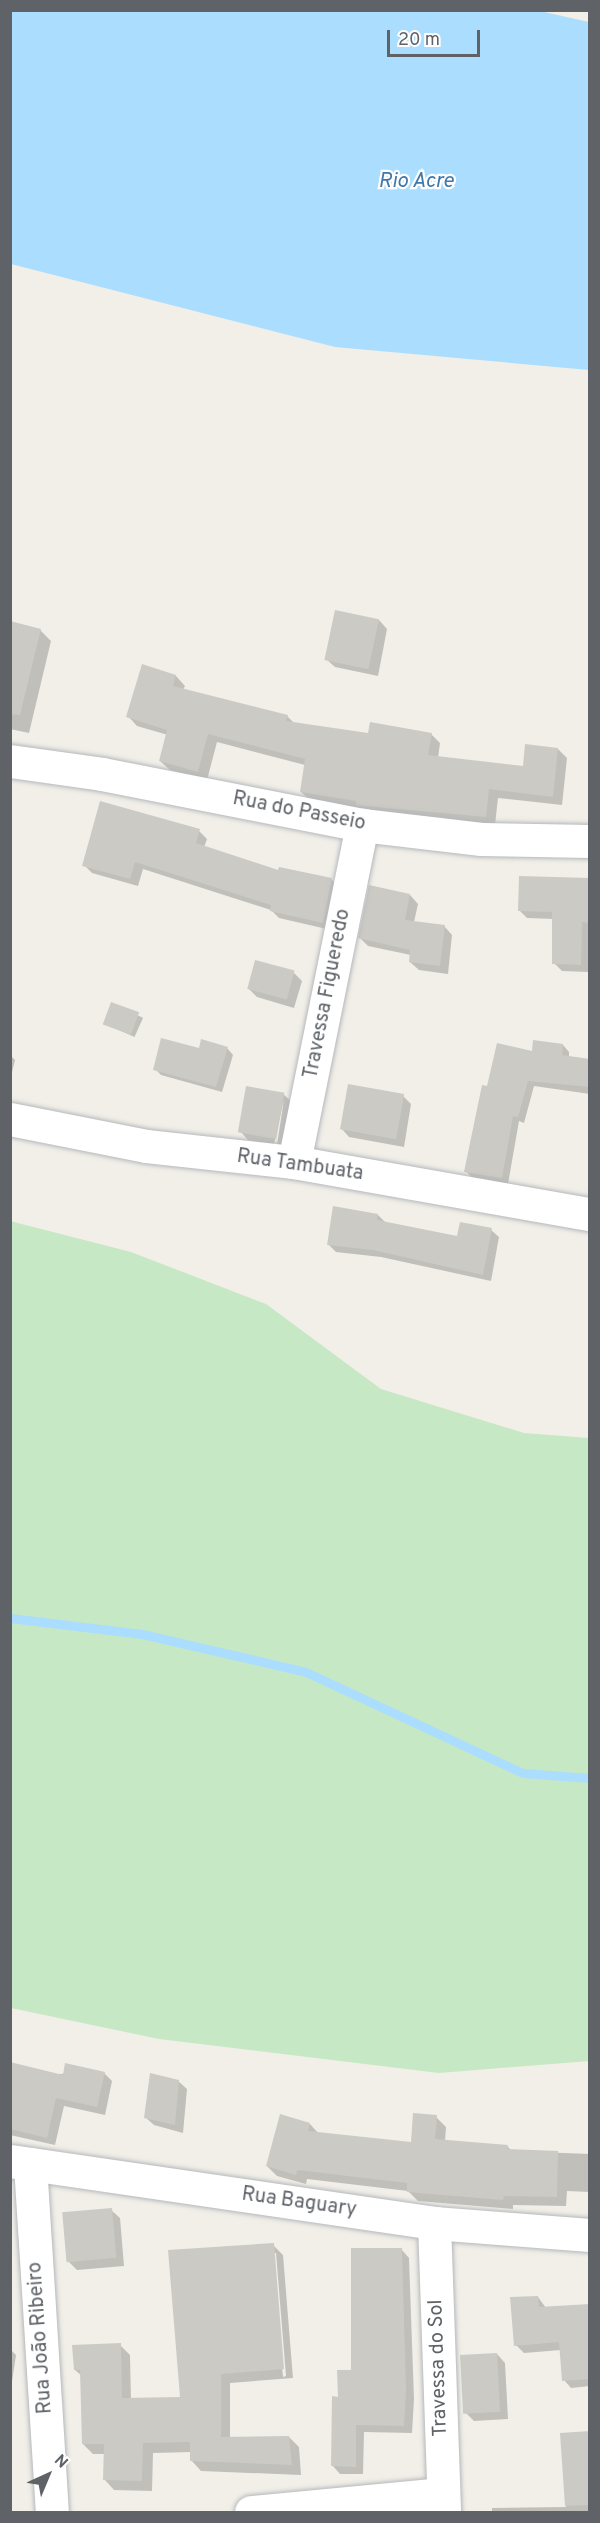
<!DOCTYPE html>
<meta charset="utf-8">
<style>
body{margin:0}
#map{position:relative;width:600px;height:2523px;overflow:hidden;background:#f1efe8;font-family:Overpass,sans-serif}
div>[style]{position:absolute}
.green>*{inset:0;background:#c6e8c5}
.water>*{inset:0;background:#abddfe}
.shadow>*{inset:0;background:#0003;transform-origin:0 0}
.stream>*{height:9px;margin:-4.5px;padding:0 4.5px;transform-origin:4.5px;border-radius:4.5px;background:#abddfe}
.building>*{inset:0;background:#cccac5;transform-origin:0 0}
.roads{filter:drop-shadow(0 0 2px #b5b8bc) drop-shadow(0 0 2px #b5b8bc)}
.minor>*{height:33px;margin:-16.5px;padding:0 16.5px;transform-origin:16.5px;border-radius:16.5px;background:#fff}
span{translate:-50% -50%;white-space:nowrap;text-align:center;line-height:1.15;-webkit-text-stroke:4.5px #fff;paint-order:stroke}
.street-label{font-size:20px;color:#5f6368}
.water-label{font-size:21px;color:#4278a9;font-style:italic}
.frame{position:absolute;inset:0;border:12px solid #5f6368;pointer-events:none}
.north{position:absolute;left:18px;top:2445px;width:60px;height:60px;-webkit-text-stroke:4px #fff;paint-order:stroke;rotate:44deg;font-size:16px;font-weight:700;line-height:24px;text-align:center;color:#5f6368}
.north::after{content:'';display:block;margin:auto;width:21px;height:27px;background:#5f6368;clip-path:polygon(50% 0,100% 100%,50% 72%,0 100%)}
.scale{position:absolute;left:387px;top:30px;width:93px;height:27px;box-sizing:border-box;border:3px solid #5f6368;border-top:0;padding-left:8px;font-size:18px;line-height:21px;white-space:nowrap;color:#5f6368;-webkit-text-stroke:4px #fff;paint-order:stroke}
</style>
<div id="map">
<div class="green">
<i style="clip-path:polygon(10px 1221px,131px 1252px,266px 1304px,381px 1389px,524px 1433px,589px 1438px,589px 2061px,439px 2073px,159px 2039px,11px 2008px)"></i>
</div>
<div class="water">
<i style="clip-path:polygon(535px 10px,589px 22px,589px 370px,335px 347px,11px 264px,11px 11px)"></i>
</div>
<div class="shadow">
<i style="clip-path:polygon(379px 620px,387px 629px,378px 676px,335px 667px,326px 659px)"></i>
<i style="clip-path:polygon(10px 623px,40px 630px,51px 641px,29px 733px,10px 729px)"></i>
<i style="clip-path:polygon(143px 666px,176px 676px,185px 686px,183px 690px,287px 716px,295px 724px,369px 735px,431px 734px,440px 743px,438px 758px,524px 767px,558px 749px,567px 758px,562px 805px,498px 798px,495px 825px,375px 815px,311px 801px,301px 792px,305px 765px,217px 742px,207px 780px,170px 770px,160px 761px,168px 735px,137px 726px,128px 716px)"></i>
<i style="clip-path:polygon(199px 831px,207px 839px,204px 847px,279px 872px,331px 879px,339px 887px,331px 930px,279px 918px,271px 910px,143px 869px,138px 886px,92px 873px,84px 865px)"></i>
<i style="clip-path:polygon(590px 880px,588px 972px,562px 971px,554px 963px,554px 919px,527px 918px,519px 910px)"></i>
<i style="clip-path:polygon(410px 895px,418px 904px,414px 922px,444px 926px,452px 935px,448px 974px,419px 970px,410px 962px,411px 955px,368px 946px,360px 938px)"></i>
<i style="clip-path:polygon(294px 973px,302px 981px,294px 1008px,257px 997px,249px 989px)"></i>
<i style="left:112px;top:1004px;width:34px;height:21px;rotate:24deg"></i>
<i style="clip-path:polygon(563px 1045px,569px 1052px,569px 1058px,590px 1060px,590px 1094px,534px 1086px,524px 1123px,519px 1121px,508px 1184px,472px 1178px,466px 1171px,488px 1088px,533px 1053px)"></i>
<i style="clip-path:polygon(227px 1048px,233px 1055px,222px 1092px,161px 1075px,155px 1069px,200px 1049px)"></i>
<i style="clip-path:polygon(10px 1055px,15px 1060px,10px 1080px)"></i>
<i style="clip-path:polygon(283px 1094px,292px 1102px,284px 1146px,277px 1145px,284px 1099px,274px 1144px,248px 1140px,240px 1131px)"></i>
<i style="clip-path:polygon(403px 1096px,411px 1104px,404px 1147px,349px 1137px,341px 1128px)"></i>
<i style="clip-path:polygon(378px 1215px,386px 1223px,459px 1238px,491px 1230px,499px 1237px,491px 1281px,381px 1257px,336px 1252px,329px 1245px)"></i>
<i style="clip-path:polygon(104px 2073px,112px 2081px,105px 2115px,64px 2106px,55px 2145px,10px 2135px,10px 2075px)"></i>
<i style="clip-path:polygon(178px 2081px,187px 2089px,183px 2133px,154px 2125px,145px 2117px)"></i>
<i style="clip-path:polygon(436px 2117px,446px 2127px,445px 2141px,507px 2146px,512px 2151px,590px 2154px,590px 2192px,567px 2191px,566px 2206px,513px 2205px,513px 2209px,418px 2201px,408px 2191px,307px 2179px,306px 2184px,277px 2176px,267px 2166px,310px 2124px,319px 2134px,412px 2143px)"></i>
<i style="clip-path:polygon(111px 2210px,120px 2218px,124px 2266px,77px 2270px,69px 2262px)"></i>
<i style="clip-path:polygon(evenodd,273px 2245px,283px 2255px,293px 2378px,230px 2383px,230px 2438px,289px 2437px,299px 2447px,301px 2475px,201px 2471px,192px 2461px,192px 2452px,153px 2453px,152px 2491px,114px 2490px,105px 2480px,105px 2454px,93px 2454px,83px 2444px,82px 2376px,75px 2370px,120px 2345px,130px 2355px,131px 2400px,181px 2399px,273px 2245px,273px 2253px,276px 2253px,286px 2376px,283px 2377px,273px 2253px)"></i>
<i style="clip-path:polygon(401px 2249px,409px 2258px,414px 2399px,412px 2433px,364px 2432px,363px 2474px,340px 2474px,332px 2465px,339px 2398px)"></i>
<i style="clip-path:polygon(538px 2297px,546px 2308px,590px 2305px,590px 2386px,571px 2388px,564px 2380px,561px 2350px,524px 2353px,516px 2345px)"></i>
<i style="clip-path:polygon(10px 2349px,16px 2355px,10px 2395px)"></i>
<i style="clip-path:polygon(497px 2354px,505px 2363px,508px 2419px,474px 2421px,465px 2412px)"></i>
<i style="clip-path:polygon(590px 2433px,590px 2512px,492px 2512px,492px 2508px,566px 2507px,562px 2434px)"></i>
</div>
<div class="stream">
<i style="left:10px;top:1618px;width:133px;rotate:6.9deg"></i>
<i style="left:142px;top:1634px;width:168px;rotate:13deg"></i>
<i style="left:306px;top:1672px;width:239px;rotate:25deg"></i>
<i style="left:523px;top:1773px;width:67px;rotate:4.3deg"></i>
</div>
<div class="building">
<i style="left:335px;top:610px;width:45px;height:51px;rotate:12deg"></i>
<i style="clip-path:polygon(10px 621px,41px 629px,20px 715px,10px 714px)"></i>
<i style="clip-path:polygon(142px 664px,176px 675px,173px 686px,288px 715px,286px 721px,368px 733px,370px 722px,432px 733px,428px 755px,523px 766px,525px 744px,558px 748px,553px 797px,489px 789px,486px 817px,365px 806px,356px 805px,356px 801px,300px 792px,305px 759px,208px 734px,198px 772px,159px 761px,167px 730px,126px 717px)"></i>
<i style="clip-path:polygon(100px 801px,200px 829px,196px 843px,278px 870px,279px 867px,332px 878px,323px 923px,270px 911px,271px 905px,135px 862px,130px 879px,82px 866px)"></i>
<i style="clip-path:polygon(519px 876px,590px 878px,590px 923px,582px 922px,581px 965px,552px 964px,552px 912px,518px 911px)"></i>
<i style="clip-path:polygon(369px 885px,410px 894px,405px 920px,445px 925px,440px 966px,409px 962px,410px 950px,358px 938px)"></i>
<i style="left:255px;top:960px;width:41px;height:30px;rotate:15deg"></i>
<i style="left:111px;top:1002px;width:30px;height:24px;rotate:20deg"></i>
<i style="clip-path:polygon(161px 1038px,199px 1048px,201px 1039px,228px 1047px,216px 1087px,153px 1070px)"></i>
<i style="clip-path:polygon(533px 1040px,563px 1044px,562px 1055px,590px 1059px,590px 1087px,528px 1081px,518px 1117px,513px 1116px,502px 1178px,464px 1172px,482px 1085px,487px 1086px,497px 1043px,532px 1051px)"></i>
<i style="left:348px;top:1084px;width:57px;height:46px;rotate:10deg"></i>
<i style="left:246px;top:1086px;width:39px;height:47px;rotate:10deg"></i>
<i style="clip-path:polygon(333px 1206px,378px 1214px,377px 1220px,457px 1236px,460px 1222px,492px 1228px,483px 1275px,373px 1250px,327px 1245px)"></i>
<i style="clip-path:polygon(10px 2062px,63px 2075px,65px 2063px,105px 2072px,97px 2107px,56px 2098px,47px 2138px,10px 2129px)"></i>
<i style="clip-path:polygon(150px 2073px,179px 2080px,175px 2125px,144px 2118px)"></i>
<i style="clip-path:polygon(413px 2113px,437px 2115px,435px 2139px,508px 2145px,507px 2149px,558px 2151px,557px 2197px,504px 2196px,503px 2200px,407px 2192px,407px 2183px,297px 2170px,296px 2175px,266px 2166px,280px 2114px,310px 2123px,308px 2131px,411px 2142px)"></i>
<i style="left:112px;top:2208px;width:50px;height:50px;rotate:85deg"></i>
<i style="clip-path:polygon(274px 2243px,284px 2369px,221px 2374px,221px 2437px,289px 2436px,292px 2465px,190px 2461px,190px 2442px,143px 2443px,142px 2481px,103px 2480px,104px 2444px,82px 2444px,80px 2370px,74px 2370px,72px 2345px,121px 2343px,122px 2398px,180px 2397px,168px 2250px)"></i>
<i style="clip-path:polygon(351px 2248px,402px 2248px,406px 2390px,404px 2426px,356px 2425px,356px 2467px,331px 2466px,332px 2396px,338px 2397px,337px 2370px,351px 2370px)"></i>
<i style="clip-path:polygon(538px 2296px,539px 2307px,590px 2304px,590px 2379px,562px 2381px,559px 2342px,514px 2346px,510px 2297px)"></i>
<i style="left:497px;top:2353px;width:59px;height:37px;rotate:87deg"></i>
<i style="clip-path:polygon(590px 2431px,590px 2505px,565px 2506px,560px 2433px)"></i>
</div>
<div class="roads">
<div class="minor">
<i style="left:10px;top:761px;width:93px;rotate:8deg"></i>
<i style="left:102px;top:774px;width:265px;rotate:11.1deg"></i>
<i style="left:362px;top:825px;width:120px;rotate:6.7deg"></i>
<i style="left:481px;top:839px;width:109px;rotate:1.1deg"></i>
<i style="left:10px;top:1119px;width:139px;rotate:11.2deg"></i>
<i style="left:146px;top:1146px;width:149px;rotate:6.2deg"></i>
<i style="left:294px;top:1162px;width:301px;rotate:10deg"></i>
<i style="left:294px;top:1162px;width:344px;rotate:-78.6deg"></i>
<i style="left:10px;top:2161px;width:429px;rotate:8.3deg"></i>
<i style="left:434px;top:2223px;width:156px;rotate:4.4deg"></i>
<i style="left:30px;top:2164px;width:349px;rotate:86.4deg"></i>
<i style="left:434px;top:2223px;width:289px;rotate:88deg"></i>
<i style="left:251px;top:2512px;width:192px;rotate:-5.4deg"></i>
</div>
</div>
<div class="street-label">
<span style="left:299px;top:812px;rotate:11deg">Rua do Passeio</span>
<span style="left:328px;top:994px;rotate:-79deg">Travessa Figueredo</span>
<span style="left:300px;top:1166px;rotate:8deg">Rua Tambuata</span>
<span style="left:299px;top:2203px;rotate:8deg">Rua Baguary</span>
<span style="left:41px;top:2338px;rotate:-94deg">Rua João Ribeiro</span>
<span style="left:439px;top:2368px;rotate:-92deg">Travessa do Sol</span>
</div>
<div class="water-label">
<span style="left:416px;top:182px">Rio Acre</span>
</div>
<div class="frame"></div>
<div class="north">N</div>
<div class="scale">20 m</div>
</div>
